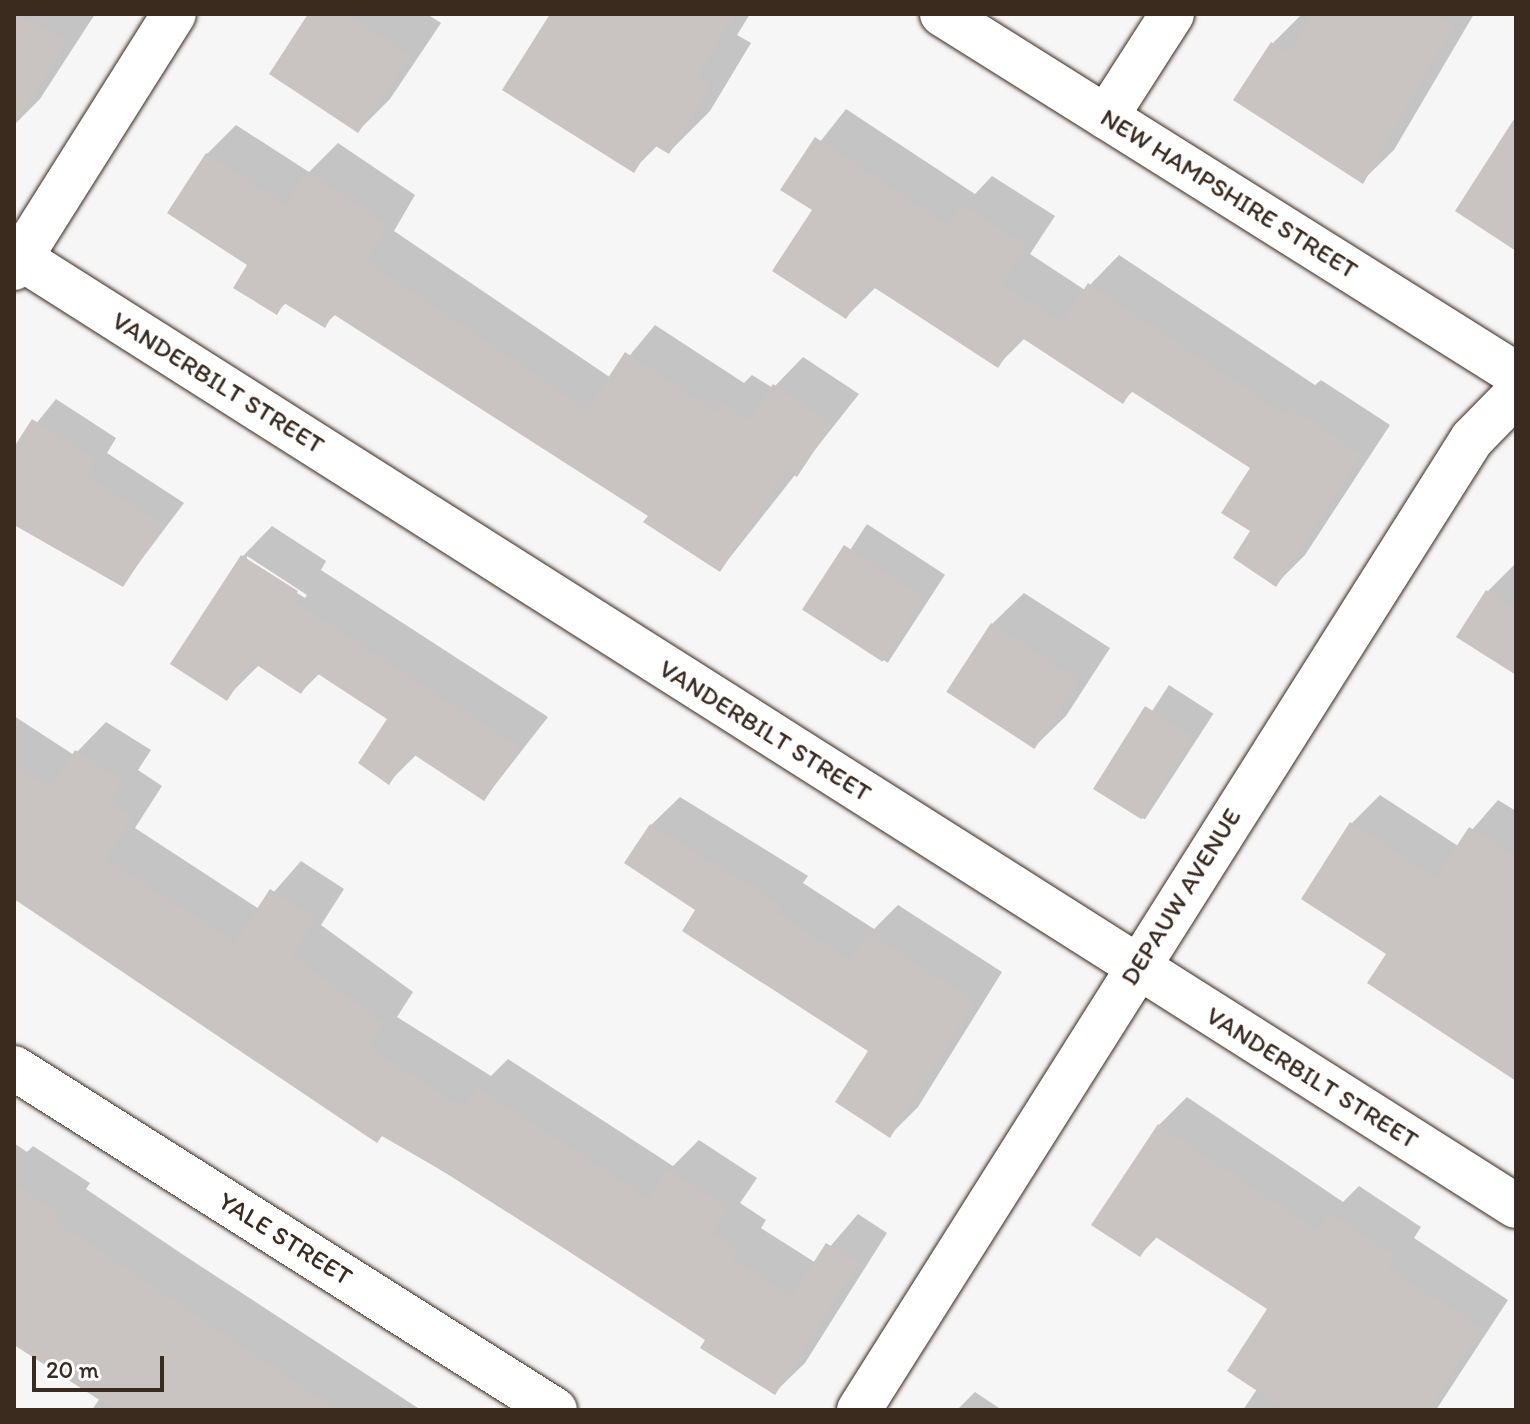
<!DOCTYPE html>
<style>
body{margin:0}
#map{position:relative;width:1530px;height:1424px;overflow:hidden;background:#f7f6f6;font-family:Itim,sans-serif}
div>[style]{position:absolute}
.shadow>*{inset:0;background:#0003;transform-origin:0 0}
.building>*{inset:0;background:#c9c3c1;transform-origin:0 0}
.roads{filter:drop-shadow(0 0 2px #3b2a1e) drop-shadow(0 0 2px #3b2a1e)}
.minor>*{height:44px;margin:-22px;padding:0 22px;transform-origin:22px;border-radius:22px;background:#fff}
span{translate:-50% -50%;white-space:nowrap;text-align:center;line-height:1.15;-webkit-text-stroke:6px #fff;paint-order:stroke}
.street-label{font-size:26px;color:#3b2a1e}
.frame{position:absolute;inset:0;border:16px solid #3b2a1e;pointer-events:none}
.scale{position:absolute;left:32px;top:1356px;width:132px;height:36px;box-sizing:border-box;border:4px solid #3b2a1e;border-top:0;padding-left:10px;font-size:24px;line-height:28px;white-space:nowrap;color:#3b2a1e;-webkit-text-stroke:6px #fff;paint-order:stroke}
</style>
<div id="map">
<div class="shadow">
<i style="clip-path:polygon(14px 14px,95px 14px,40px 99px,14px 125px)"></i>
<i style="clip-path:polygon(310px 14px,427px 14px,441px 23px,390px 99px,358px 131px)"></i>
<i style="clip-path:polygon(553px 14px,750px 14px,737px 35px,751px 43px,710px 111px,669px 152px,658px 145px,633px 170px)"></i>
<i style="clip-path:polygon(1302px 14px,1474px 14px,1394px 150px,1362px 181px,1273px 43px)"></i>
<i style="clip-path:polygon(846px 109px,975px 194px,992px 176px,1055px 216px,1030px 254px,1085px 290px,1119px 255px,1315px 385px,1321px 380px,1390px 425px,1305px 555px,1276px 584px,1253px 468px,1134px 390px,1123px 401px,1025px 338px,998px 365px,875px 288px,846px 317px,815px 210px,783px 189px)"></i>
<i style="clip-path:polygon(236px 125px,309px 172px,338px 143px,415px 195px,394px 231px,611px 378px,655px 325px,744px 383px,752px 375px,773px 388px,803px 357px,859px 394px,720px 570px,651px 515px,336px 314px,324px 325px,287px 302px,277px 312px,207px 154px)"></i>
<i style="clip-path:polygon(56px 399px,116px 438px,107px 453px,184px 503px,123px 584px,14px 522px,14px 451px)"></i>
<i style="left:867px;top:524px;width:93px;height:105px;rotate:33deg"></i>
<i style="clip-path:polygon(evenodd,272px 526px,326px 561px,321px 570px,548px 717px,484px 799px,417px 754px,389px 782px,390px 718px,320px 673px,301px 692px,259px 665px,226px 698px,173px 664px,243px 556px,272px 526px,247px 556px,307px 595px,305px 598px,247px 561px,247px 556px)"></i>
<i style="clip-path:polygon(1516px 563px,1516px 673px,1488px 591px)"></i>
<i style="clip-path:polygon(1024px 593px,1110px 648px,1066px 716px,1034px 747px,992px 624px)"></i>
<i style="left:1169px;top:685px;width:53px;height:126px;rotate:33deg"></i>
<i style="clip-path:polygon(14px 716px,74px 755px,106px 722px,151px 750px,138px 770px,162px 786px,135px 828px,259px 909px,301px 861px,344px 889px,321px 925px,413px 992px,397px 1017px,491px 1076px,508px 1059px,673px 1166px,699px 1140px,757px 1178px,740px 1203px,766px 1220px,761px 1228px,816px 1263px,858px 1214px,887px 1233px,805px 1363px,775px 1392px,708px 1340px,14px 898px)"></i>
<i style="clip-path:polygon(1380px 795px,1458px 846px,1498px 800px,1516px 811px,1516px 1071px,1389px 953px,1352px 823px)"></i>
<i style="clip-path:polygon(680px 797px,808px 876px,803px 883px,874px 929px,898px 905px,1002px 972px,918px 1107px,890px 1135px,871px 1050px,698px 909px,651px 825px)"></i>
<i style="clip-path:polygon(1187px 1097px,1343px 1202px,1359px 1186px,1421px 1227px,1414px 1238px,1508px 1300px,1436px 1410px,1243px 1410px,1257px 1389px,1270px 1309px,1158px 1236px,1140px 1255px,1159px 1125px)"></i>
<i style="clip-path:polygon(14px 1143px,27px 1152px,33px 1146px,90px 1183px,86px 1189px,182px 1254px,421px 1410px,92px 1410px,100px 1398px,14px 1342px)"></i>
<i style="clip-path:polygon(975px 1392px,1002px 1410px,957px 1410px)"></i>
</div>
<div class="building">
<i style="clip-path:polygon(14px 14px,68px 41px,14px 124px)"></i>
<i style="clip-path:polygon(308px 14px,347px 14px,411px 56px,358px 133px,269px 74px)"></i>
<i style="clip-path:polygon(550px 14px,735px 14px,697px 77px,711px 85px,669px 154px,652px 144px,634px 173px,502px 90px)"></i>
<i style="clip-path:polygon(1313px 14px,1435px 14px,1453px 26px,1363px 184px,1233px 100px,1271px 42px,1288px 53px)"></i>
<i style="clip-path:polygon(1516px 116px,1516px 251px,1455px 211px)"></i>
<i style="clip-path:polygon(815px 137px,948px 225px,962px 204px,1027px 246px,1002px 284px,1062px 323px,1088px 283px,1285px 414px,1290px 407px,1362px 455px,1276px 587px,1233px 558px,1250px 531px,1221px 513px,1250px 468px,1131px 391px,1123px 404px,1019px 336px,998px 368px,869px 284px,846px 319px,772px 271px,812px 210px,780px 190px)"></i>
<i style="clip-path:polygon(206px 153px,286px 205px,307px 171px,388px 225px,366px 260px,587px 410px,625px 352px,716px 412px,722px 403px,749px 420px,773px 384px,832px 424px,797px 477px,787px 470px,720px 572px,643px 522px,648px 516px,333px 314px,325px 328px,284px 303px,277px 315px,233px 288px,247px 265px,167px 213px)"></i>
<i style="clip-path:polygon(32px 419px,96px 460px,87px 475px,164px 525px,123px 587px,14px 525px,14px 447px)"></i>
<i style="left:844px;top:545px;width:96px;height:77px;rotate:33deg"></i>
<i style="clip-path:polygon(241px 555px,298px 591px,292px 600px,520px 748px,484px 801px,410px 752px,389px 785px,358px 763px,387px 719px,315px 672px,301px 694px,252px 662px,227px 701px,170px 664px)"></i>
<i style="clip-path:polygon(1486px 590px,1516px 609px,1516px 675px,1456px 637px)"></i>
<i style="left:991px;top:623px;width:105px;height:82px;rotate:33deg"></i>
<i style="left:1145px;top:706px;width:57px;height:98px;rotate:32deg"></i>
<i style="clip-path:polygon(75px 750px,123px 781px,110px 801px,133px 816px,106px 859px,235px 942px,270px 889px,316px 919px,292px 955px,384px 1023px,369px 1047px,464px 1108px,477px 1087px,648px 1198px,667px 1168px,728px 1208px,712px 1234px,738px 1250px,732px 1259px,792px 1296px,826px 1243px,859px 1263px,775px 1395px,700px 1348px,705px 1340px,470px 1187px,382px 1136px,377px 1143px,14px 899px,14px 765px,51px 788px)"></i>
<i style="clip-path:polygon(1350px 822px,1436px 878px,1469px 827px,1516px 857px,1516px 1081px,1367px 983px,1386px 954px,1301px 899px)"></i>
<i style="clip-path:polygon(650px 824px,781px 905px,776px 912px,850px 960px,868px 933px,975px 1001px,890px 1138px,835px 1102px,868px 1051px,682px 931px,695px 910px,624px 863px)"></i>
<i style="clip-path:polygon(1158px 1124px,1318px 1231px,1330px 1213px,1395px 1255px,1387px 1267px,1482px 1328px,1428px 1410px,1286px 1410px,1227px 1371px,1267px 1309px,1154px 1236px,1140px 1257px,1091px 1225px)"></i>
<i style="clip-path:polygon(14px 1184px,60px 1214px,56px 1221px,338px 1410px,115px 1410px,14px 1345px)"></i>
</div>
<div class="roads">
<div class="minor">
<i style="left:942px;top:14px;width:678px;rotate:32.1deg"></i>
<i style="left:1106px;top:117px;width:122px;rotate:-57.3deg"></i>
<i style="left:14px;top:254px;width:1778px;rotate:32.37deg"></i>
<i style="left:14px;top:268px;width:300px;rotate:-57.8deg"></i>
<i style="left:14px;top:1068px;width:640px;rotate:32.3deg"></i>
<i style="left:859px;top:1410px;width:1148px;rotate:-57.74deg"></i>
<i style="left:1472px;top:439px;width:63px;rotate:-45.6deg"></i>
</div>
</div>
<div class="street-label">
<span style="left:1229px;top:194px;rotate:32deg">NEW HAMPSHIRE STREET</span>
<span style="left:218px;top:383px;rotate:32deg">VANDERBILT STREET</span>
<span style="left:765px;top:731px;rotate:32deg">VANDERBILT STREET</span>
<span style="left:1181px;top:897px;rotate:-58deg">DEPAUW AVENUE</span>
<span style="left:1312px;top:1078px;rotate:32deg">VANDERBILT STREET</span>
<span style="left:285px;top:1239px;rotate:32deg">YALE STREET</span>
</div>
<div class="frame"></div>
<div class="scale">20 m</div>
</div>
